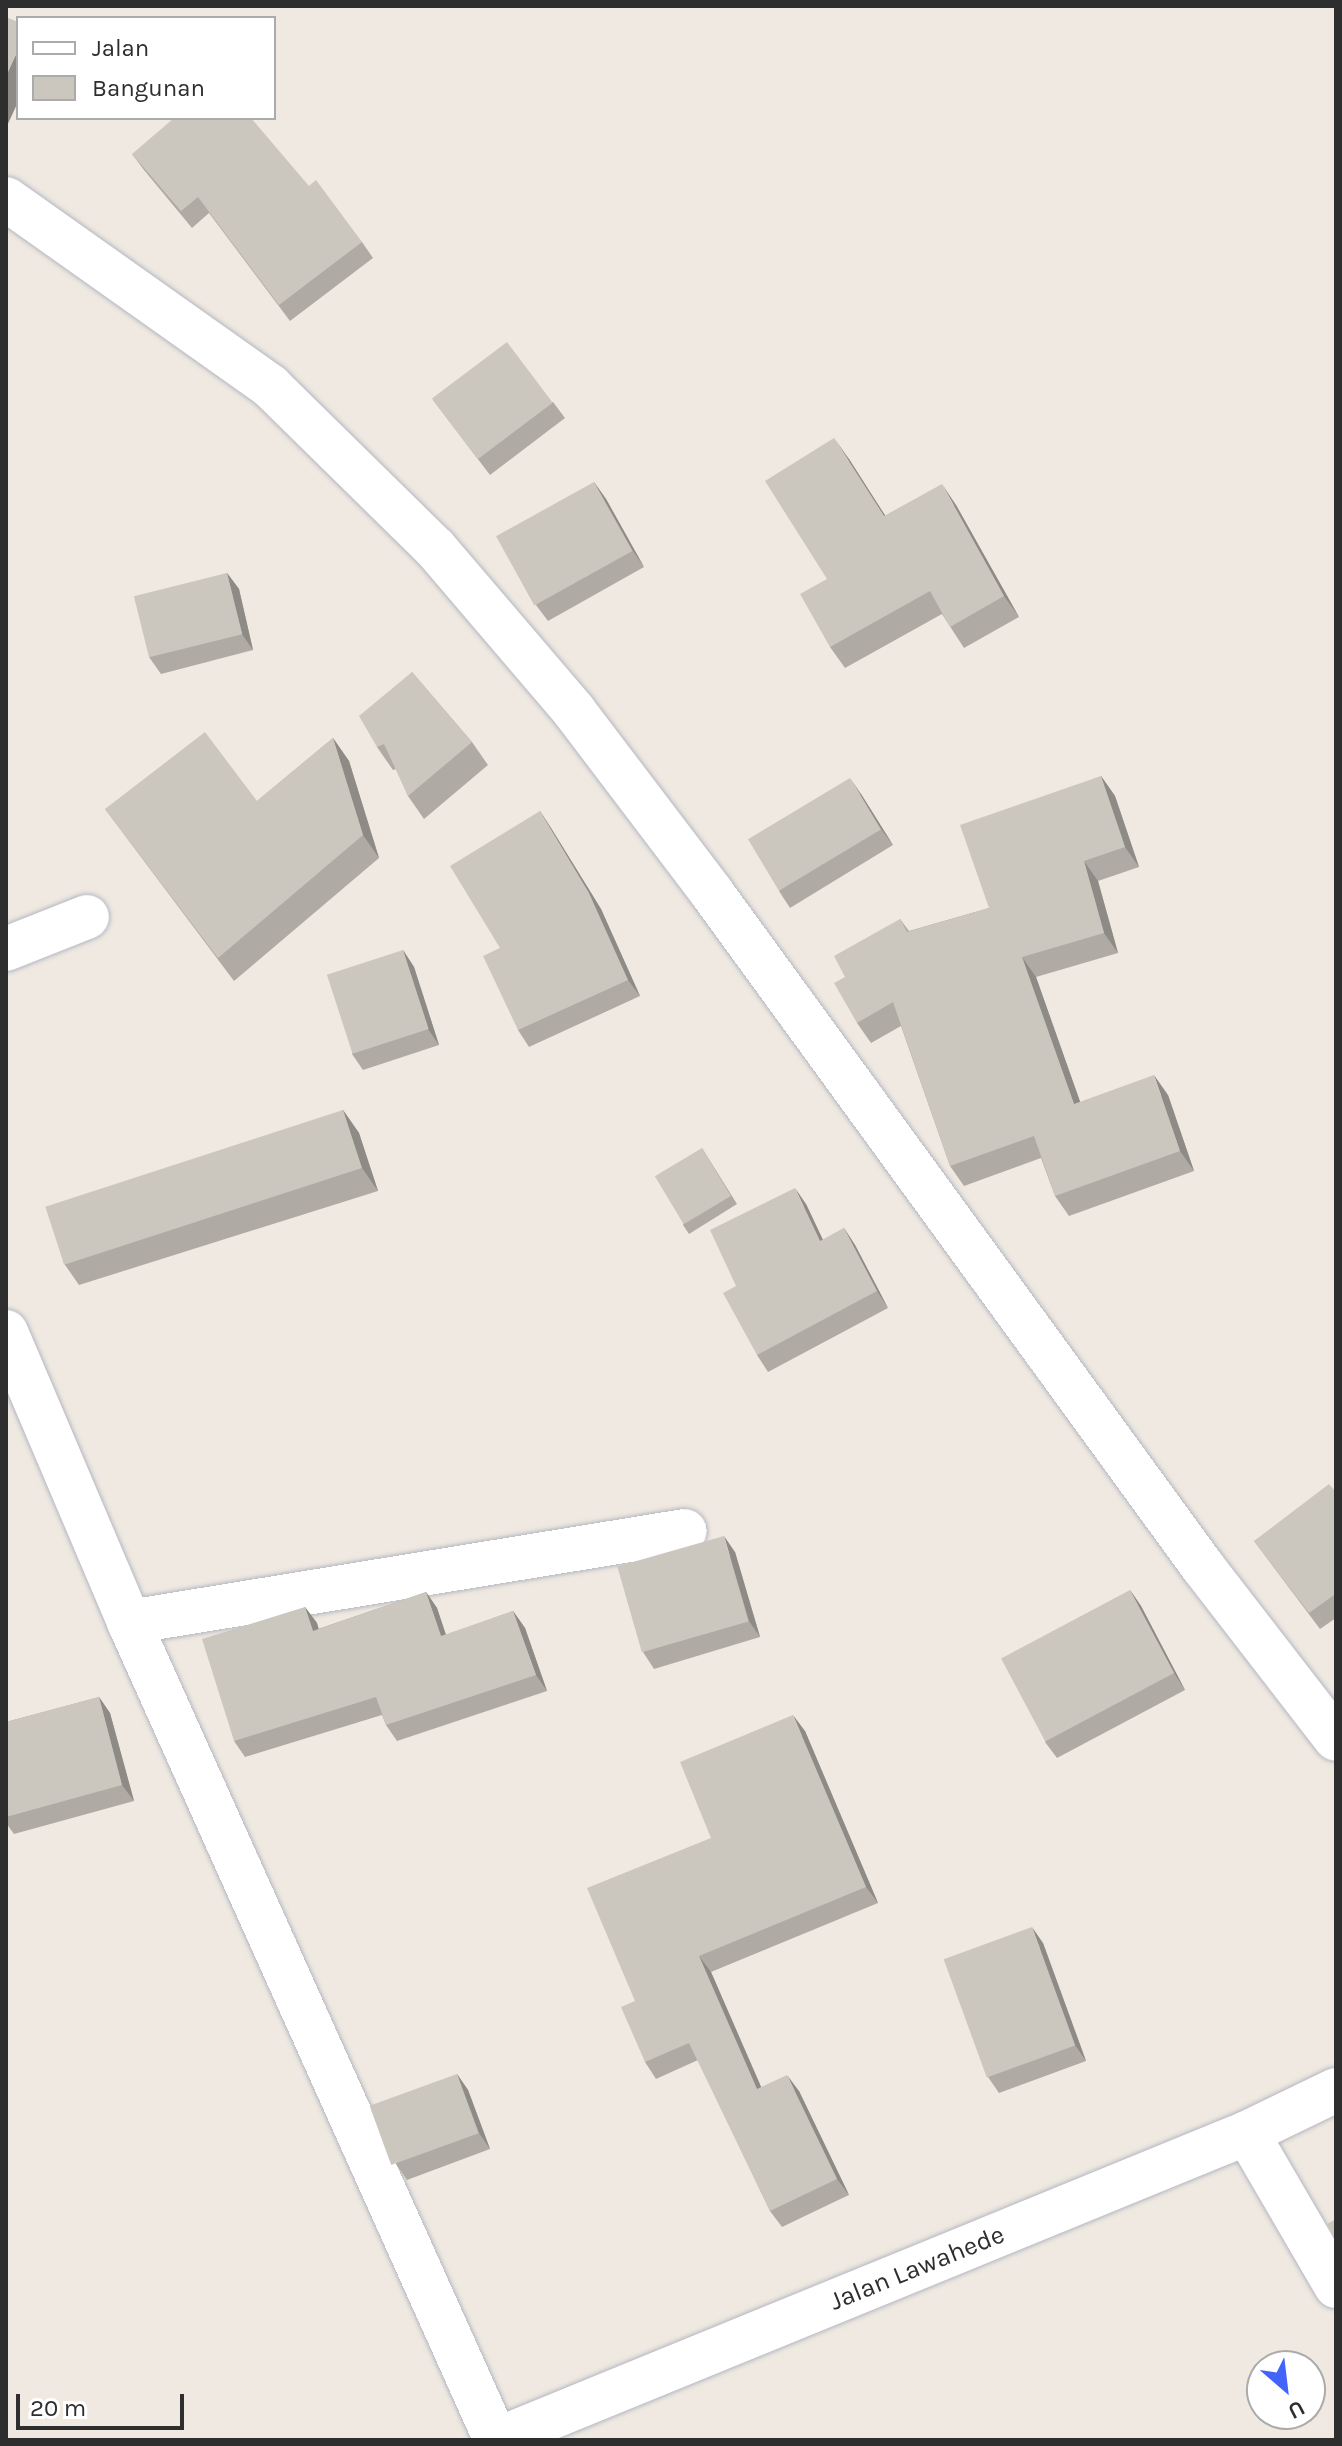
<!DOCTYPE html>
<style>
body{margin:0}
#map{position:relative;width:1342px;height:2446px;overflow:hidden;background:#efe9e1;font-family:Karla,sans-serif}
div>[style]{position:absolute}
.roads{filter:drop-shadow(0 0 2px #b4b7c1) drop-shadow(0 0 2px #b4b7c1)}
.minor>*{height:44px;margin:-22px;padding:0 22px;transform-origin:22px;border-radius:22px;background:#fff}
.wall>*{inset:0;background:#afaba4}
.shaded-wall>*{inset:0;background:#8e8b86}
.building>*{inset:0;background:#cbc7bf;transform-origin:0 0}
span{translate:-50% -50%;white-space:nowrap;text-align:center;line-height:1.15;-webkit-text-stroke:6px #fff;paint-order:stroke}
.street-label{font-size:26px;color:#2e2e2e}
.frame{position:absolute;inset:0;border:8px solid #2e2e2e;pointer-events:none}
.legend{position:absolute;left:16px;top:16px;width:260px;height:104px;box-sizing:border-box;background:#fff;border:2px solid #ababab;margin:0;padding:10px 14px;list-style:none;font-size:24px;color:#2e2e2e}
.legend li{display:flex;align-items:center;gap:16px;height:40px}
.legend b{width:40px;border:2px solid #ababab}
.north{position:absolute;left:1246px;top:2350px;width:80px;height:80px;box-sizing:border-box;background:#fff;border:2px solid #ababab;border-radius:50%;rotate:152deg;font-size:22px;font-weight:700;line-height:32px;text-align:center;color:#2e2e2e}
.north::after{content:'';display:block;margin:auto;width:28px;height:36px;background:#4264fb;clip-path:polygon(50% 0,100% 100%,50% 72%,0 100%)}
.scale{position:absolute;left:16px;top:2394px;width:168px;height:36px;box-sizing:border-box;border:4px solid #2e2e2e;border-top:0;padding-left:10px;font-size:24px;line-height:28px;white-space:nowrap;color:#2e2e2e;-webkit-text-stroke:6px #fff;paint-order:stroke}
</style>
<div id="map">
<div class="roads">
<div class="minor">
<i style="left:6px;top:199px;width:324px;rotate:35.3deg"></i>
<i style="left:270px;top:386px;width:231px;rotate:44.5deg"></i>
<i style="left:435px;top:548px;width:214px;rotate:49.5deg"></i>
<i style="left:574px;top:711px;width:228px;rotate:52.8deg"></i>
<i style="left:712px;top:893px;width:834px;rotate:53.93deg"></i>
<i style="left:1203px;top:1567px;width:217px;rotate:52.3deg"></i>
<i style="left:6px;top:949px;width:87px;rotate:-21.6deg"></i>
<i style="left:6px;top:1332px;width:315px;rotate:67deg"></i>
<i style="left:129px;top:1622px;width:897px;rotate:65.84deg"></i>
<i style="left:129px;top:1622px;width:563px;rotate:-9.3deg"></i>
<i style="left:1247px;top:2133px;width:177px;rotate:59.8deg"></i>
<i style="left:496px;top:2440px;width:811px;rotate:-22.23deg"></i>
<i style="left:1247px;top:2133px;width:99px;rotate:-25.8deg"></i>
</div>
</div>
<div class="wall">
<i style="clip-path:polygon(132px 154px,309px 186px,362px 242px,373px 258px,290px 321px,209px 213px,192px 228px,144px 170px)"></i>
<i style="clip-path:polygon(433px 400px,553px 402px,565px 418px,490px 475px)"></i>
<i style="clip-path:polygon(849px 459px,885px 516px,956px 505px,1019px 617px,964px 648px,942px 614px,845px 668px,830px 647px,827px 579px)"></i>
<i style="clip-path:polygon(594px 482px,606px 499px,644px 567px,548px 621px,536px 605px)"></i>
<i style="clip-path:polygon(227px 573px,239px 589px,253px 650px,161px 674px,149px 657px)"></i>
<i style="clip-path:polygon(412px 672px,472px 742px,488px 765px,424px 819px,408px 796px,396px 769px,393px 770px,377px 747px)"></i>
<i style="clip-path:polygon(333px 738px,349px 761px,379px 858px,234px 981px,105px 809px,257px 801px)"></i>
<i style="clip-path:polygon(1101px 776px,1115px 796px,1139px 867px,1098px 881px,1118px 953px,1036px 977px,1080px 1102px,1168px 1095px,1194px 1171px,1069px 1216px,1055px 1196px,1041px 1158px,964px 1186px,950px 1166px,901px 1026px,871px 1043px,857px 1023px,845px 977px,900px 919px,909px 931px,989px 908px)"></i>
<i style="clip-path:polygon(861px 794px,893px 845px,790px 908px,779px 891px)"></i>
<i style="clip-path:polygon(540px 811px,551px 828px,601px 909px,640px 996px,529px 1047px,518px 1030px,500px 948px)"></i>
<i style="clip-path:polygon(403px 950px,414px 967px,439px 1045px,363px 1070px,352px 1054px)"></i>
<i style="clip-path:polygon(343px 1110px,359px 1133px,378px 1191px,79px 1285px,63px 1262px)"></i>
<i style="clip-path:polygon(702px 1148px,737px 1204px,689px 1234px,683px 1225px)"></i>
<i style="clip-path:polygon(806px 1204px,823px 1240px,844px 1228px,855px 1245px,888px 1308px,768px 1372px,757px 1355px,736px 1286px)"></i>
<i style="clip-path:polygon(1336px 1490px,1336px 1618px,1320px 1629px,1254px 1541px)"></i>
<i style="clip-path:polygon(735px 1552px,760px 1637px,654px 1669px,643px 1652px)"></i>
<i style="clip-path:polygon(1130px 1590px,1141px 1606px,1185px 1690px,1057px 1758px,1045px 1742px)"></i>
<i style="clip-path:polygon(426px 1592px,437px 1608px,446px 1635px,513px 1611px,525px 1628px,547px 1691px,397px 1741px,386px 1725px,382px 1715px,245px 1757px,234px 1741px,305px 1607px,317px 1623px,318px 1629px)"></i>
<i style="clip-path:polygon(99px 1697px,110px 1713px,134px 1801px,14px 1834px,6px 1823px,6px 1722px)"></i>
<i style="clip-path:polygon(805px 1731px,878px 1903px,711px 1972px,761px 2087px,799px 2091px,849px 2195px,782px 2227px,770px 2211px,698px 2060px,656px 2079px,645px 2062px,635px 2001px,711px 1838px)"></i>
<i style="clip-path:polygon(1043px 1943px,1086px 2061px,999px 2093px,988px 2077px)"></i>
<i style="clip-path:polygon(457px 2074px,468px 2090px,490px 2149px,407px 2180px,396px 2164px)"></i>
</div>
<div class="shaded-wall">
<i style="clip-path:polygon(18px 50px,18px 102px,6px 128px,6px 76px)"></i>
<i style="clip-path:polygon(834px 438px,849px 459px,899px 537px,884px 516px)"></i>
<i style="clip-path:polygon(594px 482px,606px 499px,644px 567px,633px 551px)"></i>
<i style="clip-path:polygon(942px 484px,956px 505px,1019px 617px,1004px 596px)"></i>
<i style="clip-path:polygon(227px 573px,239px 589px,253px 650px,242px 634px)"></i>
<i style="clip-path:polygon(333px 738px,349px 761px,379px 858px,363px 835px)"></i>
<i style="clip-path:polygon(1101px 776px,1115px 796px,1139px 867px,1125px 847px)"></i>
<i style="clip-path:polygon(850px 778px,861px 794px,893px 845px,881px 829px)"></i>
<i style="clip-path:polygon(540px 811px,551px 828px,601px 909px,640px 996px,628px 980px)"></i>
<i style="clip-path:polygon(1084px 861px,1098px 881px,1118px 953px,1104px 933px)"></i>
<i style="clip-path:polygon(403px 950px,414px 967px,439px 1045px,428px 1029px)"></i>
<i style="clip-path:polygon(1022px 957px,1036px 977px,1088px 1124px,1074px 1104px)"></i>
<i style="clip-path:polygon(1154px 1075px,1168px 1095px,1194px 1171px,1180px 1151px)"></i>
<i style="clip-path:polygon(343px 1110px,359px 1133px,378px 1191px,362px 1168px)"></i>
<i style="clip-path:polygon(795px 1188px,806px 1204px,831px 1257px,820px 1241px)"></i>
<i style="clip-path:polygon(844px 1228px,855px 1245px,888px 1308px,877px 1291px)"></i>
<i style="clip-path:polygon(724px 1536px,735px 1552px,760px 1637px,749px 1621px)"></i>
<i style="clip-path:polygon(1130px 1590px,1141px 1606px,1185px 1690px,1174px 1673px)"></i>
<i style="clip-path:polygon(426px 1592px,437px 1608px,452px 1653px,441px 1636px)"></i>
<i style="clip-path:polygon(305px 1607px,317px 1623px,324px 1647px,313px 1631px)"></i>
<i style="clip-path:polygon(513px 1611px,525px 1628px,547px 1691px,536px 1675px)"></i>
<i style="clip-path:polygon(99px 1697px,110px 1713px,134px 1801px,122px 1785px)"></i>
<i style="clip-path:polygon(793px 1715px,805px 1731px,878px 1903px,866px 1887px)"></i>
<i style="clip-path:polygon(1032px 1927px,1043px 1943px,1086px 2061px,1075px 2045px)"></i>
<i style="clip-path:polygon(699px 1956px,711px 1972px,769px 2105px,757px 2089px)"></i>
<i style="clip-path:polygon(457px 2074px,468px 2090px,490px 2149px,479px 2133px)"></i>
<i style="clip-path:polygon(787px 2075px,799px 2091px,849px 2195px,837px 2179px)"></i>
</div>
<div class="building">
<i style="clip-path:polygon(6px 17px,18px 22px,18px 50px,6px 76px)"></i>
<i style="clip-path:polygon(174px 118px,251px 118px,309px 186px,316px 180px,362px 242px,279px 305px,198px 197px,181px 211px,132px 154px)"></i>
<i style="left:507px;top:342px;width:76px;height:94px;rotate:53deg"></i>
<i style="clip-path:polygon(834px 438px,884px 516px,942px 484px,1004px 596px,950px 627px,930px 591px,830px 647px,800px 594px,827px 579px,765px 481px)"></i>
<i style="left:594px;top:482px;width:79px;height:112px;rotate:61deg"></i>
<i style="left:227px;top:573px;width:63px;height:96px;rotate:76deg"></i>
<i style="clip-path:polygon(412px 672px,472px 742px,408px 796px,384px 744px,377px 747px,359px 716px)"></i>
<i style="clip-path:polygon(205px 732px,257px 801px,333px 738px,363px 835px,218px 958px,105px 809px)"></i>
<i style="clip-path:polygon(1101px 776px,1125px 847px,1084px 861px,1104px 933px,1022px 957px,1074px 1104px,1154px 1075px,1180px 1151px,1055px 1196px,1034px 1136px,950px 1166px,893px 1002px,857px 1023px,834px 983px,845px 977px,834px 956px,900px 919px,907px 932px,989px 908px,960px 825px)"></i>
<i style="left:850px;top:778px;width:60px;height:119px;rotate:59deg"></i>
<i style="clip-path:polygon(540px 811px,589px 893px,628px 980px,518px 1030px,483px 956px,500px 948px,450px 866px)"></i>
<i style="left:403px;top:950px;width:83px;height:80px;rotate:72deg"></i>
<i style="left:343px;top:1110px;width:61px;height:313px;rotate:72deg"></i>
<i style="left:702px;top:1148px;width:56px;height:55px;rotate:59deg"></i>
<i style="clip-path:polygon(795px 1188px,820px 1241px,844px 1228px,877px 1291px,757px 1355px,723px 1293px,736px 1286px,710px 1230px)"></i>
<i style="clip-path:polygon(1329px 1484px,1335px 1491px,1336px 1490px,1336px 1599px,1334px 1595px,1309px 1613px,1254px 1541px)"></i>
<i style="left:724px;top:1536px;width:89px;height:111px;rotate:74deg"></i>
<i style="left:1130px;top:1590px;width:94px;height:146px;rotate:62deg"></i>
<i style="clip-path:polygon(426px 1592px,441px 1636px,513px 1611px,536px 1675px,386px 1725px,376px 1697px,234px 1741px,202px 1639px,305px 1607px,313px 1631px)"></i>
<i style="clip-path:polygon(99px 1697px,122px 1785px,6px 1817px,6px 1722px)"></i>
<i style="clip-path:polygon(793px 1715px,866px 1887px,699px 1956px,757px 2089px,787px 2075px,837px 2179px,770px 2211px,689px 2043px,645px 2062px,621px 2007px,635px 2001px,587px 1888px,711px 1838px,680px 1762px)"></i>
<i style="left:1032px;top:1927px;width:126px;height:94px;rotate:70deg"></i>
<i style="left:457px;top:2074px;width:63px;height:93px;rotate:70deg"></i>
<i style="clip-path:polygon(1336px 2219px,1336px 2242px,1327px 2224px)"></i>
</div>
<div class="street-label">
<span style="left:917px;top:2268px;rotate:-22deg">Jalan Lawahede</span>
</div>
<div class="frame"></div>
<ul class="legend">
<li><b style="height:10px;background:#fff"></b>Jalan</li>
<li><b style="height:22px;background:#cbc7bf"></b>Bangunan</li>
</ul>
<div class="north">U</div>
<div class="scale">20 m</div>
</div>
